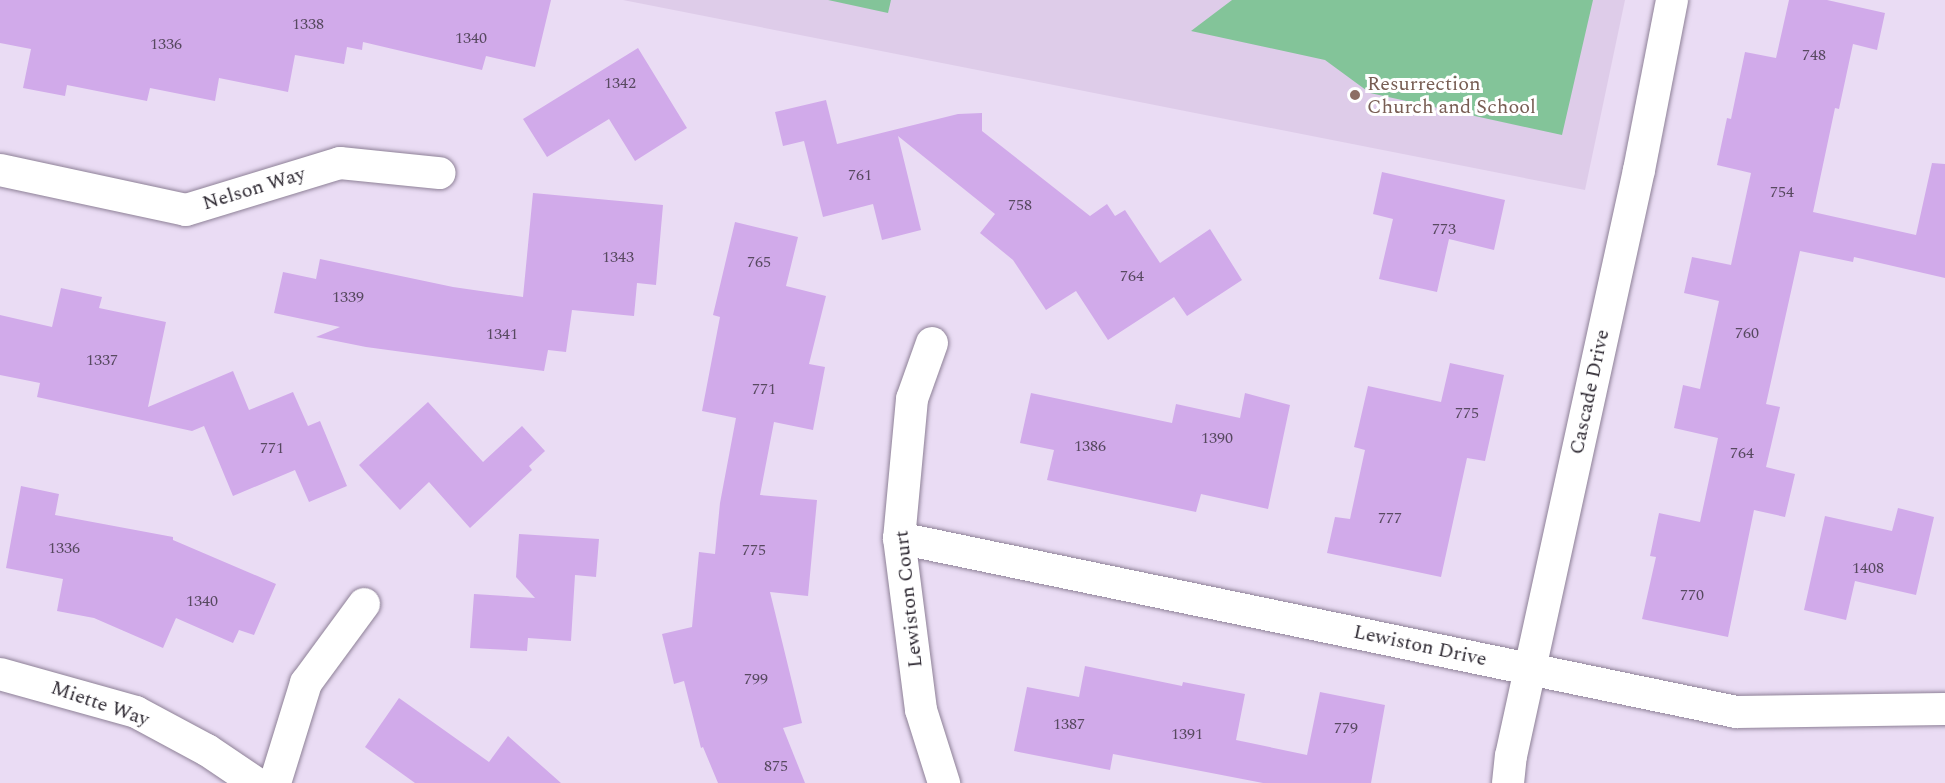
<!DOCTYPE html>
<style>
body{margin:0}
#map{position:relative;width:1945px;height:783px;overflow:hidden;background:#eadcf4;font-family:Spectral,serif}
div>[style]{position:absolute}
.built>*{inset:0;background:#decce9}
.green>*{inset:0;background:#83c499}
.building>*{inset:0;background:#d1aaea}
.roads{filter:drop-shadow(0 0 2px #8e8197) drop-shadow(0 0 2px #8e8197)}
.street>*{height:32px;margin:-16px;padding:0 16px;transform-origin:16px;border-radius:16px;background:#fff}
.dots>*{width:16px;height:16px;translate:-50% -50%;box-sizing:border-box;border:3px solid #fff;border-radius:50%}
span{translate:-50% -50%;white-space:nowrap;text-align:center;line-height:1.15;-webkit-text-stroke:6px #fff;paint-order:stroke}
.number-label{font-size:16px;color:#574960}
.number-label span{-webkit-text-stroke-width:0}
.education-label{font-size:20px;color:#785e54}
.left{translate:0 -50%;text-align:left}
.street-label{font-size:20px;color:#2e2932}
</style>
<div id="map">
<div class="built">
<i style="clip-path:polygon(623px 0,1625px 0,1585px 190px)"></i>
</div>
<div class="green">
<i style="clip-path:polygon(828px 0,891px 0,888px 13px)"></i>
<i style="clip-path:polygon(1232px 0,1593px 0,1562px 135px,1370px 93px,1325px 60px,1191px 31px)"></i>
</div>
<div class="building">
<i style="clip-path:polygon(0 0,551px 0,535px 67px,486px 56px,482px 70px,363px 42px,362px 50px,347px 47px,344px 64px,295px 55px,288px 92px,219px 78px,215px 101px,150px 88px,147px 101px,67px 85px,65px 96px,23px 88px,31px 49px,0 43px)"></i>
<i style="clip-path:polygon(1789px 0,1827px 0,1885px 13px,1877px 50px,1853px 44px,1839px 109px,1835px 108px,1813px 212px,1916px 235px,1932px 163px,1945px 164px,1945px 278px,1854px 257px,1853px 262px,1800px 251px,1766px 404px,1780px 407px,1766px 467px,1795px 474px,1785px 517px,1754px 510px,1728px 637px,1642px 619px,1656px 557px,1650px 556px,1659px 513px,1700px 522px,1718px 438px,1674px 428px,1683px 385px,1700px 389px,1719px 301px,1684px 293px,1692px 257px,1731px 265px,1751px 173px,1717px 165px,1727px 118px,1731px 119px,1745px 52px,1776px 58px)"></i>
<i style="clip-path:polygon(638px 48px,687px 128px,635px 161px,609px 119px,547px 157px,523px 119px)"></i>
<i style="clip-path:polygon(826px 100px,837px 144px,958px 114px,982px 113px,982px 131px,1090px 216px,1107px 204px,1115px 216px,1125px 210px,1160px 263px,1210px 229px,1242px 280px,1187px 316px,1174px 297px,1108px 340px,1076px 291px,1046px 310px,1013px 260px,980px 233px,995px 214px,898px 136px,921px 230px,882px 240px,873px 204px,823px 217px,804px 141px,783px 146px,775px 112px)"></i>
<i style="clip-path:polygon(1382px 172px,1505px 200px,1494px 250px,1449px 239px,1437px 292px,1379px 279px,1393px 219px,1373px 214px)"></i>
<i style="clip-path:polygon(533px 193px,663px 205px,656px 285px,637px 283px,634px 316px,572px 310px,566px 352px,548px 350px,544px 371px,366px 347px,316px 337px,340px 327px,274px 313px,283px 272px,316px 279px,320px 259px,453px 287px,523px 297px)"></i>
<i style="clip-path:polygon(735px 222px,798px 237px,786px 286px,826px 296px,809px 364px,825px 367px,813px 430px,774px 422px,760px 495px,817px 500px,808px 596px,770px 592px,802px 723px,783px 728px,805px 783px,718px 783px,703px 747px,701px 748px,684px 681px,674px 684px,662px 634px,692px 627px,699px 552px,715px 554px,720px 503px,736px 418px,702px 411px,720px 317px,713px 315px)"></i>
<i style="clip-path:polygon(61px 288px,102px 297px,99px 308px,166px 322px,148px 407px,233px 371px,249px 410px,293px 392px,308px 426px,320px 421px,347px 486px,309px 502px,295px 470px,233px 496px,204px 426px,192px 431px,37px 397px,40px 383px,0 375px,0 315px,52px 327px)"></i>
<i style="clip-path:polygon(1450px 363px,1504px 375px,1485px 461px,1467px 458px,1441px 577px,1327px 553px,1335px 517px,1350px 519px,1365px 450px,1354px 447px,1368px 386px,1441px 402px)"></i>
<i style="clip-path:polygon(1031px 393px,1172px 423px,1176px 404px,1240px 418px,1245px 393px,1290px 405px,1268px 509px,1201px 494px,1196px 512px,1047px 480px,1054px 450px,1020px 443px)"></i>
<i style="clip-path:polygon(428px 402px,483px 462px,522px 426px,545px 451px,529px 466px,532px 470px,470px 528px,429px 482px,400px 510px,359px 465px)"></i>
<i style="clip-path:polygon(21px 486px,59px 494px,55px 515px,173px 537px,173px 540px,276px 584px,254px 635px,239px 630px,233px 643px,176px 618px,163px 648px,94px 618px,57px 611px,63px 579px,6px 568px)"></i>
<i style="clip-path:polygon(1898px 508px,1934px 517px,1916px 595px,1855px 581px,1846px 620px,1804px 610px,1825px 516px,1892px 531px)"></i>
<i style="clip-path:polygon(519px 534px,599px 539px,596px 577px,575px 575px,571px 641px,528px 638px,527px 651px,470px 648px,474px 594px,535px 598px,516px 577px)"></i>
<i style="clip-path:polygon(1085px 666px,1182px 686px,1183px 682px,1245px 694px,1236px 740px,1307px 755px,1320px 692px,1385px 705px,1371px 783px,1263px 783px,1113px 754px,1110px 770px,1014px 751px,1027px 687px,1079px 697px)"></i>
<i style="clip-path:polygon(399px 698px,489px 762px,508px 736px,561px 783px,415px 783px,365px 747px)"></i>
</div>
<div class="roads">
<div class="street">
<i style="left:0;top:170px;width:190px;rotate:12.1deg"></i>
<i style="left:186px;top:210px;width:161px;rotate:-17deg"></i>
<i style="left:340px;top:163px;width:100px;rotate:5.8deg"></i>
<i style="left:932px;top:343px;width:59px;rotate:109.7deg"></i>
<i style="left:912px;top:399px;width:140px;rotate:95.3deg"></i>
<i style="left:899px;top:538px;width:173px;rotate:82.7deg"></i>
<i style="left:921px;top:710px;width:77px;rotate:72.5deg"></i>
<i style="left:899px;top:538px;width:855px;rotate:11.74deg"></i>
<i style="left:1736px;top:712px;width:209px;rotate:-0.8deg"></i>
<i style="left:0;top:674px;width:141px;rotate:15.6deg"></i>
<i style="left:136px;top:712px;width:81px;rotate:28.2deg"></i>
<i style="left:207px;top:750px;width:59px;rotate:34deg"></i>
<i style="left:275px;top:783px;width:105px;rotate:-72.8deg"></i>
<i style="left:306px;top:683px;width:98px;rotate:-53.7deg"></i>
<i style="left:1508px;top:783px;width:27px;rotate:-84deg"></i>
<i style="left:1511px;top:756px;width:600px;rotate:-77.68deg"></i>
<i style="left:1639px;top:170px;width:173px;rotate:-79deg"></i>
</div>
</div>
<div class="dots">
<i style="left:1355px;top:95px;background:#8d6e63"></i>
</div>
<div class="number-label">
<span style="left:308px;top:24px">1338</span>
<span style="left:471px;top:38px">1340</span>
<span style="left:166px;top:44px">1336</span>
<span style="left:1814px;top:55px">748</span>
<span style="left:620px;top:83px">1342</span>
<span style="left:860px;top:175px">761</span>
<span style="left:1782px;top:192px">754</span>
<span style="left:1020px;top:205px">758</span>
<span style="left:1444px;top:229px">773</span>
<span style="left:618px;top:257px">1343</span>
<span style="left:759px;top:262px">765</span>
<span style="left:1132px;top:276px">764</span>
<span style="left:348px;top:297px">1339</span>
<span style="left:1747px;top:333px">760</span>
<span style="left:502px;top:334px">1341</span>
<span style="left:102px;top:360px">1337</span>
<span style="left:764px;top:389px">771</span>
<span style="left:1467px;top:413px">775</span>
<span style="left:1217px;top:438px">1390</span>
<span style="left:1090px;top:446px">1386</span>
<span style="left:272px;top:448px">771</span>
<span style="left:1742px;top:453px">764</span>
<span style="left:1390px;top:518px">777</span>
<span style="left:64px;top:548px">1336</span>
<span style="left:754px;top:550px">775</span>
<span style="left:1868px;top:568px">1408</span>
<span style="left:1692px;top:595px">770</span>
<span style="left:202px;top:601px">1340</span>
<span style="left:756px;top:679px">799</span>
<span style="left:1069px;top:724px">1387</span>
<span style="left:1346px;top:728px">779</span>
<span style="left:1187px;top:734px">1391</span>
<span style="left:776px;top:766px">875</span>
</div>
<div class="education-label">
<span class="left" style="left:1367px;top:96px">Resurrection<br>Church and School</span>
</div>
<div class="street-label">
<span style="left:254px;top:189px;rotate:-17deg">Nelson Way</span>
<span style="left:1590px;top:392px;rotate:-78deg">Cascade Drive</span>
<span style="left:909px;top:599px;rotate:-96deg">Lewiston Court</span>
<span style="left:1420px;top:646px;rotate:12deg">Lewiston Drive</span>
<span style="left:100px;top:704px;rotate:19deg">Miette Way</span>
</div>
</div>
